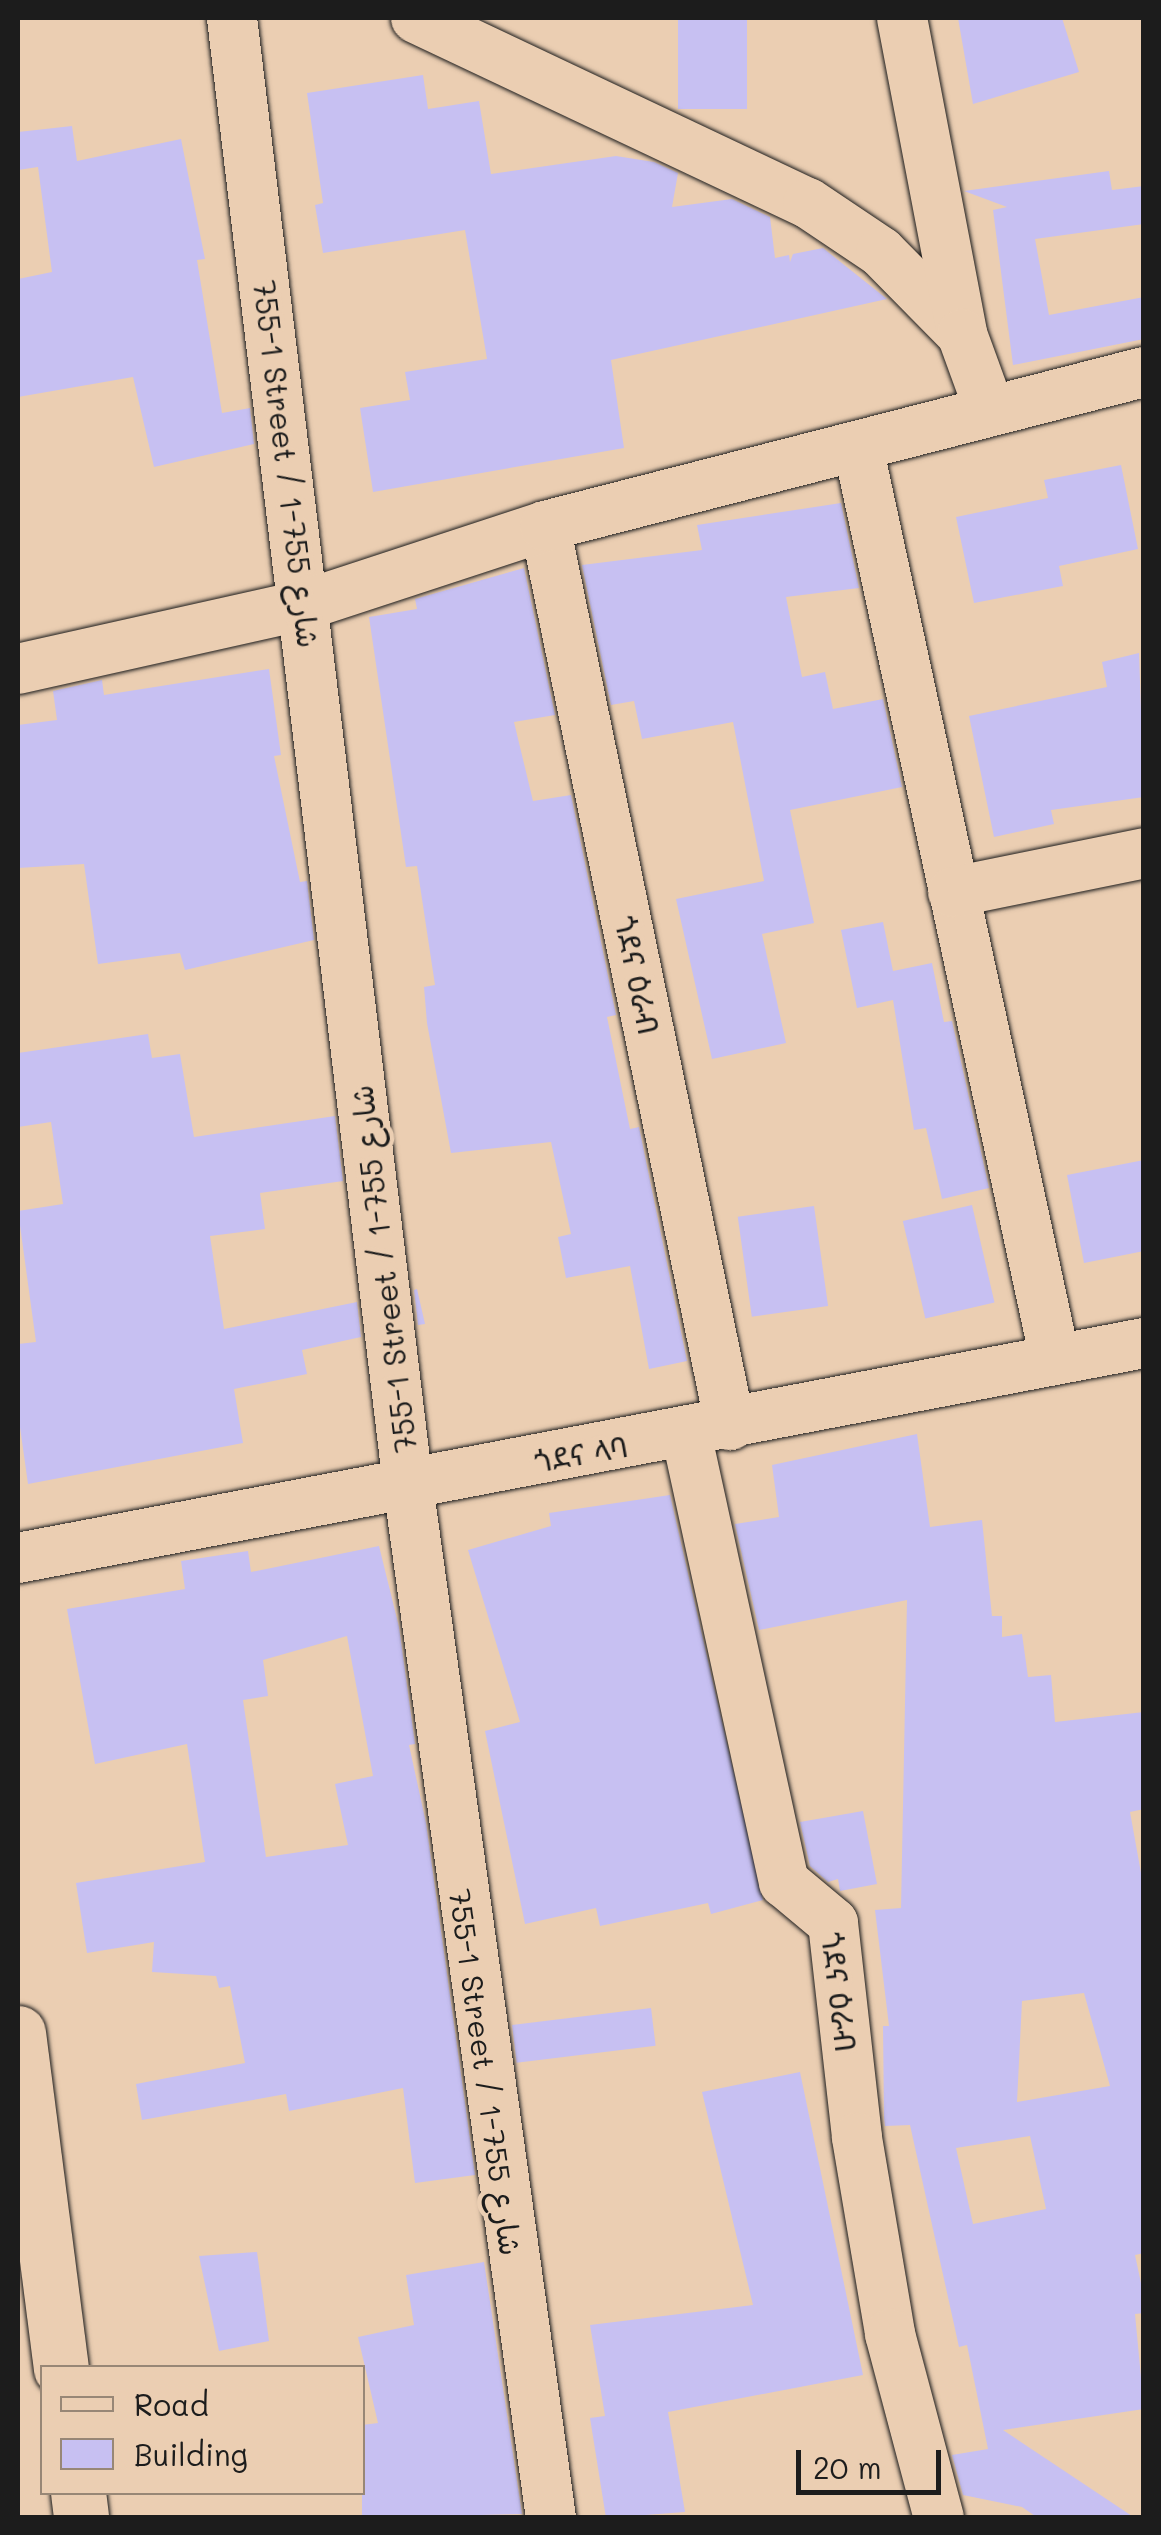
<!DOCTYPE html>
<meta charset="utf-8">
<style>
body{margin:0}
#map{position:relative;width:1161px;height:2535px;overflow:hidden;background:#ebceb2;font-family:Mali,"Playpen Sans Arabic","Noto Sans Ethiopic",sans-serif}
div>[style]{position:absolute}
.building>*{inset:0;background:#c7c0f2;transform-origin:0 0}
.roads{filter:drop-shadow(0 0 2px #1c1c1c) drop-shadow(0 0 2px #1c1c1c)}
.minor>*{height:50px;margin:-25px;padding:0 25px;transform-origin:25px;border-radius:25px;background:#ebceb2}
.tertiary>*{height:55px;margin:-27.5px;padding:0 27.5px;transform-origin:27.5px;border-radius:27.5px;background:#ebceb2}
span{translate:-50% -50%;white-space:nowrap;text-align:center;line-height:1.15;-webkit-text-stroke:9px #ebceb2;paint-order:stroke}
.street-label{font-size:30px;color:#1c1c1c}
.frame{position:absolute;inset:0;border:20px solid #1c1c1c;pointer-events:none}
.legend{position:absolute;left:40px;top:2365px;width:325px;height:130px;box-sizing:border-box;background:#ebceb2;border:2px solid #988776;margin:0;padding:12px 18px;list-style:none;font-size:30px;color:#1c1c1c}
.legend li{display:flex;align-items:center;gap:20px;height:50px}
.legend b{width:50px;border:2px solid #988776}
.scale{position:absolute;left:796px;top:2450px;width:145px;height:45px;box-sizing:border-box;border:5px solid #1c1c1c;border-top:0;padding-left:12px;font-size:30px;line-height:35px;white-space:nowrap;color:#1c1c1c;-webkit-text-stroke:8px #ebceb2;paint-order:stroke}
</style>
<div id="map">
<div class="building">
<i style="left:678px;top:18px;width:69px;height:91px"></i>
<i style="clip-path:polygon(958px 18px,1062px 18px,1079px 72px,973px 104px)"></i>
<i style="clip-path:polygon(423px 75px,428px 109px,479px 101px,491px 174px,616px 156px,654px 162px,678px 173px,672px 207px,732px 199px,770px 217px,775px 258px,789px 255px,790px 262px,793px 254px,823px 248px,887px 299px,611px 360px,624px 448px,373px 492px,360px 408px,410px 400px,405px 372px,487px 359px,465px 230px,323px 253px,315px 205px,323px 203px,307px 93px)"></i>
<i style="clip-path:polygon(72px 126px,77px 161px,181px 139px,205px 259px,197px 260px,222px 413px,250px 408px,254px 444px,154px 467px,133px 377px,18px 397px,18px 279px,52px 272px,38px 167px,18px 170px,18px 132px)"></i>
<i style="clip-path:polygon(1109px 171px,1112px 190px,1144px 186px,1144px 224px,1035px 239px,1049px 315px,1144px 297px,1144px 339px,1013px 365px,993px 210px,1007px 207px,964px 191px)"></i>
<i style="clip-path:polygon(1121px 465px,1138px 549px,1059px 566px,1063px 586px,974px 603px,956px 517px,1048px 498px,1044px 480px)"></i>
<i style="clip-path:polygon(841px 503px,859px 588px,786px 597px,802px 677px,825px 672px,833px 709px,883px 699px,902px 787px,790px 810px,814px 923px,762px 934px,786px 1043px,712px 1059px,676px 899px,764px 881px,733px 722px,642px 739px,634px 701px,611px 705px,582px 565px,702px 550px,697px 525px)"></i>
<i style="clip-path:polygon(524px 568px,555px 715px,514px 722px,533px 801px,571px 795px,616px 1015px,607px 1017px,630px 1129px,639px 1127px,687px 1361px,649px 1369px,630px 1266px,566px 1278px,558px 1237px,571px 1234px,551px 1142px,451px 1153px,427px 1023px,424px 987px,435px 985px,417px 866px,406px 867px,369px 617px,417px 609px,415px 599px)"></i>
<i style="clip-path:polygon(1139px 653px,1144px 797px,1051px 810px,1054px 824px,994px 837px,969px 716px,1107px 687px,1102px 662px)"></i>
<i style="clip-path:polygon(269px 669px,281px 755px,274px 756px,300px 882px,307px 881px,314px 940px,185px 970px,180px 953px,98px 964px,84px 864px,18px 868px,18px 725px,57px 720px,53px 691px,102px 680px,104px 695px)"></i>
<i style="clip-path:polygon(883px 922px,893px 971px,932px 963px,944px 1022px,952px 1021px,989px 1188px,942px 1199px,926px 1128px,914px 1130px,893px 1000px,857px 1008px,841px 930px)"></i>
<i style="clip-path:polygon(148px 1034px,152px 1058px,180px 1054px,194px 1137px,335px 1116px,343px 1181px,260px 1193px,265px 1229px,210px 1236px,224px 1329px,357px 1302px,361px 1337px,302px 1350px,307px 1374px,234px 1389px,243px 1443px,28px 1484px,18px 1413px,18px 1344px,36px 1342px,18px 1211px,63px 1204px,51px 1122px,18px 1127px,18px 1053px)"></i>
<i style="clip-path:polygon(1144px 1160px,1144px 1251px,1084px 1263px,1067px 1175px)"></i>
<i style="left:972px;top:1205px;width:100px;height:71px;rotate:77deg"></i>
<i style="left:814px;top:1206px;width:101px;height:77px;rotate:82deg"></i>
<i style="clip-path:polygon(417px 1289px,425px 1324px,418px 1325px,414px 1290px)"></i>
<i style="clip-path:polygon(evenodd,917px 1434px,930px 1527px,982px 1520px,992px 1616px,1002px 1616px,1002px 1637px,1022px 1634px,1028px 1677px,1051px 1675px,1055px 1722px,1144px 1712px,1144px 1809px,1130px 1812px,1143px 1884px,1144px 2253px,1135px 2255px,1144px 2297px,1144px 2313px,1135px 2314px,1144px 2409px,1003px 2430px,1135px 2518px,1038px 2518px,1022px 2507px,963px 2495px,952px 2455px,988px 2449px,967px 2345px,959px 2347px,910px 2125px,885px 2126px,884px 2118px,883px 2026px,889px 2026px,875px 1910px,901px 1908px,907px 1600px,759px 1630px,735px 1524px,779px 1517px,772px 1465px,917px 1434px,1084px 1993px,1110px 2086px,1017px 2102px,1022px 2001px,1084px 1993px,917px 1434px,1030px 2136px,1046px 2209px,973px 2224px,956px 2148px,1030px 2136px)"></i>
<i style="clip-path:polygon(670px 1495px,763px 1900px,711px 1914px,708px 1903px,600px 1926px,596px 1908px,525px 1924px,485px 1731px,520px 1722px,468px 1550px,551px 1526px,549px 1513px)"></i>
<i style="clip-path:polygon(evenodd,379px 1546px,399px 1627px,415px 1744px,409px 1745px,426px 1823px,475px 2175px,415px 2183px,403px 2088px,289px 2111px,286px 2094px,142px 2120px,136px 2084px,245px 2063px,230px 1986px,219px 1988px,216px 1976px,152px 1972px,154px 1942px,87px 1953px,76px 1883px,205px 1862px,187px 1744px,95px 1764px,67px 1609px,185px 1589px,181px 1561px,248px 1551px,251px 1572px,379px 1546px,347px 1636px,373px 1776px,335px 1784px,348px 1845px,266px 1857px,243px 1700px,268px 1696px,263px 1660px,347px 1636px)"></i>
<i style="clip-path:polygon(863px 1811px,877px 1884px,840px 1891px,838px 1879px,828px 1882px,810px 1866px,800px 1822px)"></i>
<i style="left:651px;top:2008px;width:38px;height:140px;rotate:83deg"></i>
<i style="clip-path:polygon(800px 2072px,863px 2375px,668px 2412px,685px 2512px,606px 2518px,590px 2418px,605px 2416px,590px 2325px,753px 2305px,702px 2092px)"></i>
<i style="clip-path:polygon(257px 2252px,269px 2341px,219px 2351px,199px 2256px)"></i>
<i style="clip-path:polygon(484px 2262px,522px 2514px,362px 2518px,362px 2425px,378px 2423px,358px 2337px,414px 2325px,406px 2275px)"></i>
</div>
<div class="roads">
<div class="minor">
<i style="left:232px;top:18px;width:1478px;rotate:83.16deg"></i>
<i style="left:408px;top:1485px;width:1043px;rotate:82.12deg"></i>
<i style="left:416px;top:18px;width:433px;rotate:25.3deg"></i>
<i style="left:808px;top:203px;width:88px;rotate:33.9deg"></i>
<i style="left:881px;top:252px;width:115px;rotate:45.4deg"></i>
<i style="left:902px;top:18px;width:322px;rotate:79.2deg"></i>
<i style="left:962px;top:334px;width:82px;rotate:70deg"></i>
<i style="left:858px;top:447px;width:933px;rotate:77.81deg"></i>
<i style="left:545px;top:526px;width:918px;rotate:78.37deg"></i>
<i style="left:18px;top:669px;width:294px;rotate:-12.6deg"></i>
<i style="left:305px;top:605px;width:253px;rotate:-18.2deg"></i>
<i style="left:545px;top:526px;width:618px;rotate:-14.42deg"></i>
<i style="left:953px;top:892px;width:195px;rotate:-11.5deg"></i>
<i style="left:686px;top:1433px;width:460px;rotate:77.7deg"></i>
<i style="left:784px;top:1882px;width:64px;rotate:39.9deg"></i>
<i style="left:833px;top:1923px;width:216px;rotate:83.6deg"></i>
<i style="left:857px;top:2138px;width:199px;rotate:80.4deg"></i>
<i style="left:890px;top:2334px;width:190px;rotate:75.1deg"></i>
<i style="left:18px;top:1558px;width:1146px;rotate:-10.81deg"></i>
</div>
<div class="tertiary">
<i style="left:18px;top:2033px;width:338px;rotate:82.7deg"></i>
<i style="left:78px;top:2492px;width:26px;rotate:83deg"></i>
</div>
</div>
<div class="street-label">
<span style="left:287px;top:464px;rotate:83deg">755-1 Street / شارع 755-1</span>
<span style="left:638px;top:975px;rotate:78deg">ጎደና ዕራብ</span>
<span style="left:383px;top:1269px;rotate:-97deg">755-1 Street / شارع 755-1</span>
<span style="left:581px;top:1453px;rotate:-10deg">ጎደና ላባ</span>
<span style="left:840px;top:1992px;rotate:83deg">ጎደና ዕራብ</span>
<span style="left:486px;top:2072px;rotate:82deg">755-1 Street / شارع 755-1</span>
</div>
<div class="frame"></div>
<ul class="legend">
<li><b style="height:12px;background:#ebceb2"></b>Road</li>
<li><b style="height:28px;background:#c7c0f2"></b>Building</li>
</ul>
<div class="scale">20 m</div>
</div>
